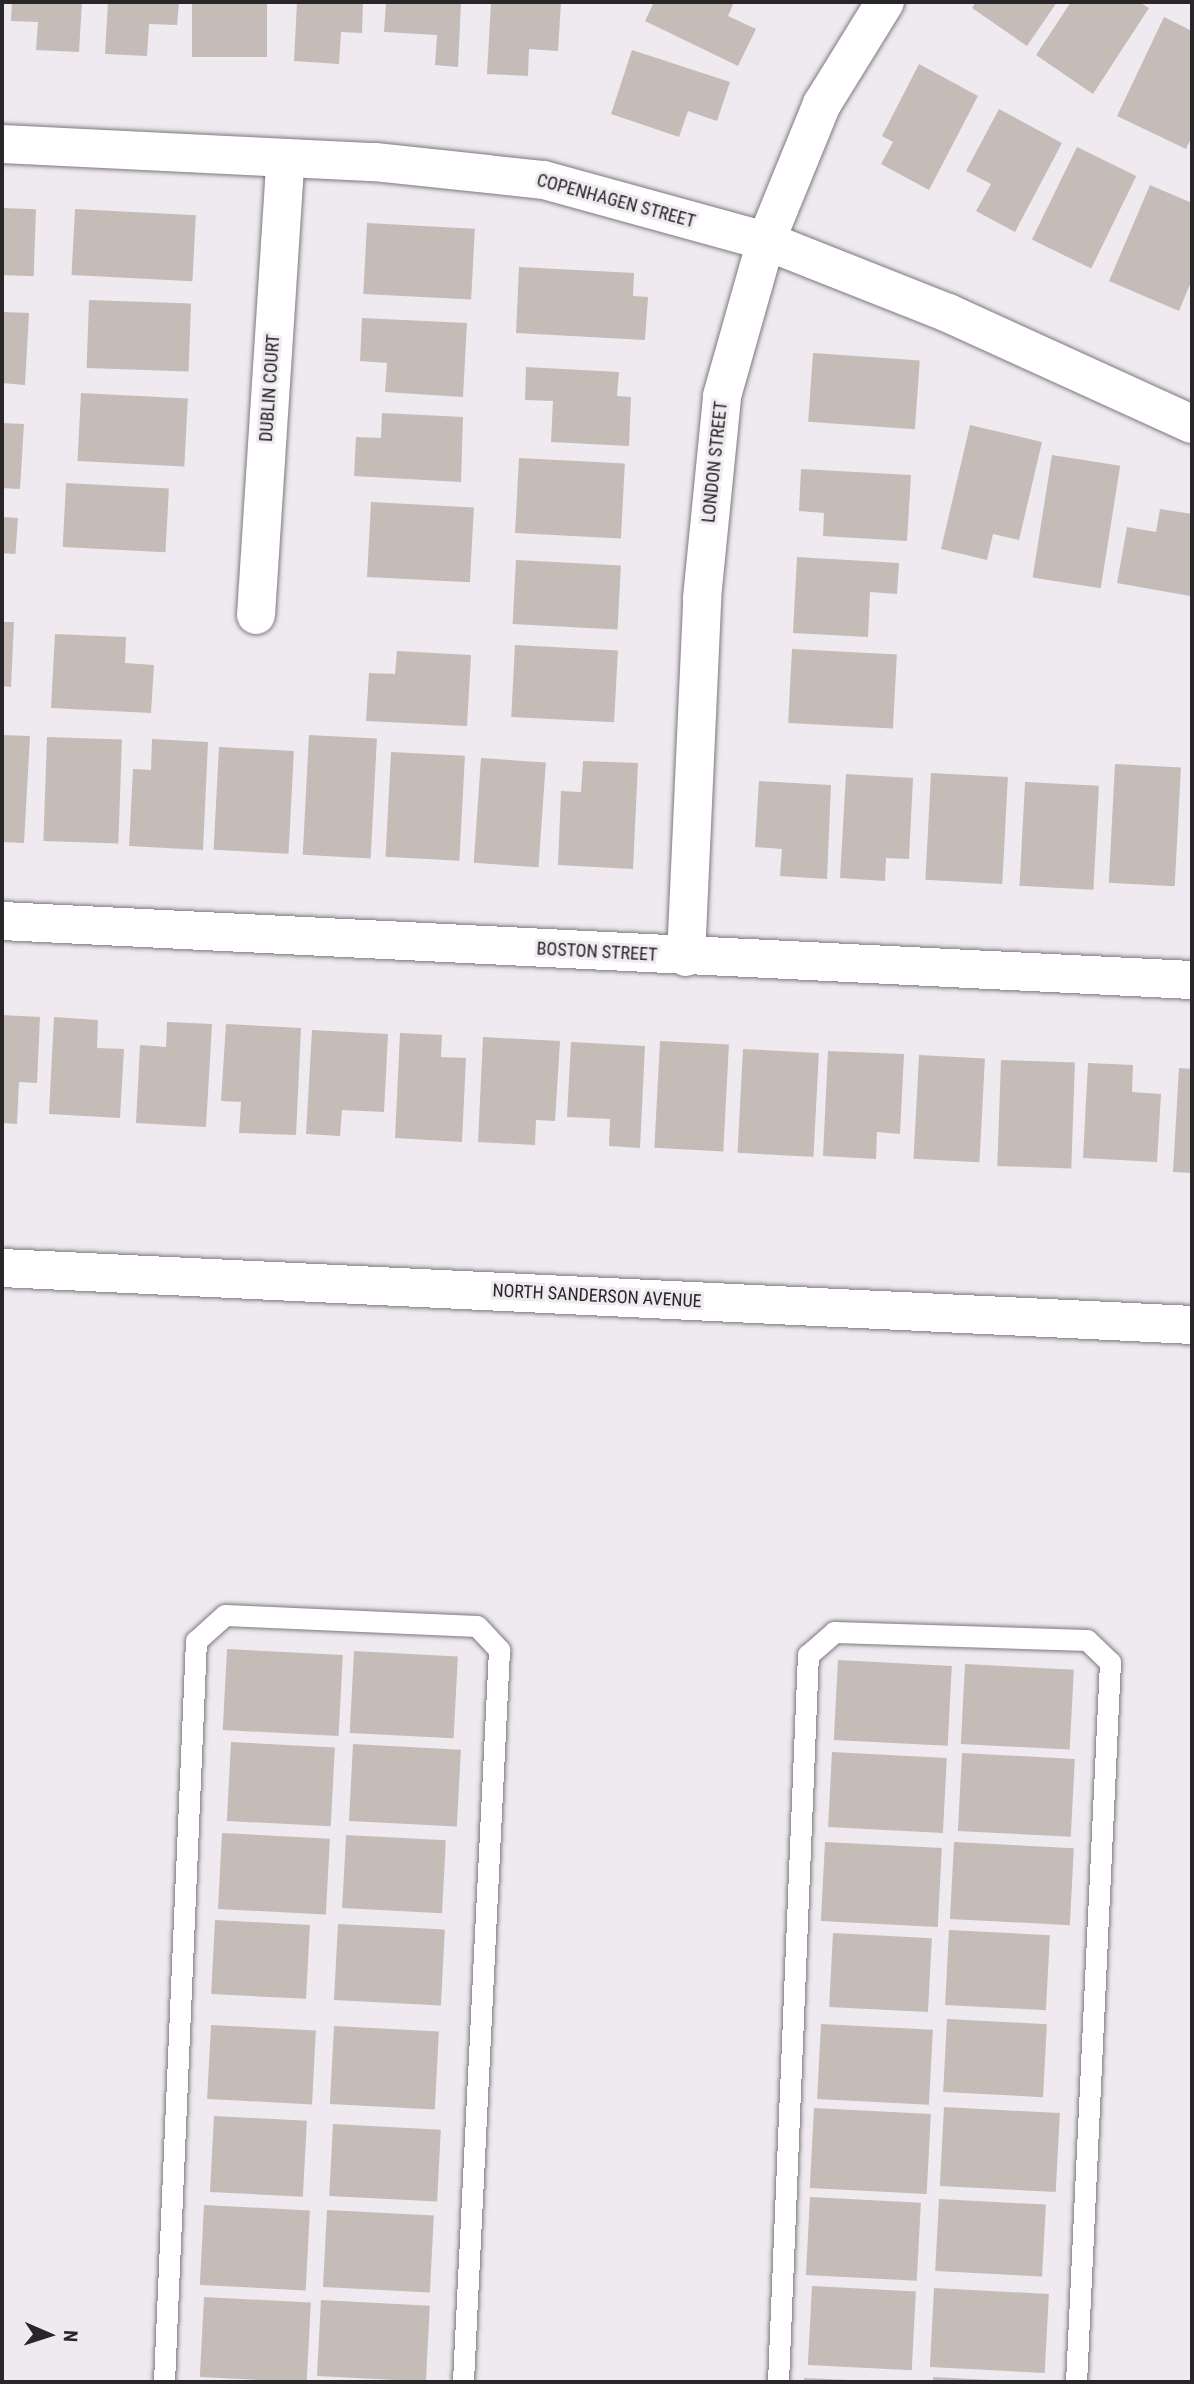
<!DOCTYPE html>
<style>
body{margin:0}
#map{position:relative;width:1194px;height:2384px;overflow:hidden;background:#efe9f0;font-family:"Roboto Condensed",sans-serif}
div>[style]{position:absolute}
.building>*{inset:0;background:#c5bcb7;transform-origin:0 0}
.roads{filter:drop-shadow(0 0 2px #7d787f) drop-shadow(0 0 2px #7d787f)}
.service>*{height:21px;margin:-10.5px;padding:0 10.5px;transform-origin:10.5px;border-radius:10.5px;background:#fff}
.minor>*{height:38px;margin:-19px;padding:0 19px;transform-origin:19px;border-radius:19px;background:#fff}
.trunk>*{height:38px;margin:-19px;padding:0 19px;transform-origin:19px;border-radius:19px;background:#fff}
span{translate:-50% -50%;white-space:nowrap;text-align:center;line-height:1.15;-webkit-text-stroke:6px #efe9f0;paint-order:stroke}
.street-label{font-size:18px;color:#282628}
.frame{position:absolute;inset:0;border:4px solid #282628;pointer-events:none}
.north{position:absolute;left:14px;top:2300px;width:70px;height:70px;-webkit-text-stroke:5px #efe9f0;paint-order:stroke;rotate:93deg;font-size:19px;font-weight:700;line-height:28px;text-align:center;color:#282628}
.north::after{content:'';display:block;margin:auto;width:24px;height:32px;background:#282628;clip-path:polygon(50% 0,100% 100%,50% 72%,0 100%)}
</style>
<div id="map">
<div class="building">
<i style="clip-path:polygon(12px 2px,82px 2px,79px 52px,36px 50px,38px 22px,11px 21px)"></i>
<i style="clip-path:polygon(108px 2px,179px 2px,177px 25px,149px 24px,147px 56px,105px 54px)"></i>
<i style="left:192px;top:2px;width:75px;height:55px"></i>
<i style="clip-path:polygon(297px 2px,363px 2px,362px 33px,341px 32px,339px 64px,294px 61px)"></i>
<i style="clip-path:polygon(386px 2px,461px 2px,458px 67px,435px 65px,437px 35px,384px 32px)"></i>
<i style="clip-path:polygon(491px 2px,561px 2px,558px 51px,529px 49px,528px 76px,487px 74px)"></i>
<i style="clip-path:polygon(654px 2px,734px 2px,728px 16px,756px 29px,738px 66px,645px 21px)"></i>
<i style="clip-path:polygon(976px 2px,1057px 2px,1027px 46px,972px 8px)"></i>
<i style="clip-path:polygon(1071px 2px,1139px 2px,1149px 8px,1093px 94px,1036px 55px)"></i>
<i style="clip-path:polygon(1164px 17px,1192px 31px,1192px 136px,1186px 149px,1117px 116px)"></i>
<i style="clip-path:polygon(632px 50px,730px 82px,717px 121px,688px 111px,679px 137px,611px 114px)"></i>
<i style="clip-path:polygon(919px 64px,978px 96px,929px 190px,881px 164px,893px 142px,882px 136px)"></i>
<i style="clip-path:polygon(999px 109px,1062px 143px,1015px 232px,976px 211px,991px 184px,966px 171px)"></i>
<i style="left:1077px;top:147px;width:66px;height:103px;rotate:26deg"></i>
<i style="clip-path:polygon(1150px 185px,1192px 203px,1192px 279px,1179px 311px,1109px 281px)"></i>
<i style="left:2px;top:208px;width:34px;height:67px;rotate:2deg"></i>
<i style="left:75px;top:209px;width:121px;height:66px;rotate:3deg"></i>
<i style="left:367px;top:223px;width:108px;height:71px;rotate:3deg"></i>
<i style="clip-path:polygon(519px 267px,634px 273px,633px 296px,648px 297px,645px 340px,516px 333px)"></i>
<i style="left:89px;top:300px;width:102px;height:68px;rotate:2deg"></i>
<i style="clip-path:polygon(2px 312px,29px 313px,25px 385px,2px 383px)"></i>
<i style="clip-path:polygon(362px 318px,467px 323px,463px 397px,385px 392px,387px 363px,360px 361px)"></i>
<i style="left:813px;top:353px;width:107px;height:69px;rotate:4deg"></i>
<i style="clip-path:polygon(526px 367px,619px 372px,617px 396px,631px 397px,629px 446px,551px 442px,553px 401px,525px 400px)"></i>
<i style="left:81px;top:393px;width:107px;height:68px;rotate:3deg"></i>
<i style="clip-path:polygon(382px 413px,463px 417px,461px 482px,354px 476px,356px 437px,381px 438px)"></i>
<i style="clip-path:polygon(2px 423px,24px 424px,20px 489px,2px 488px)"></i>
<i style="clip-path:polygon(970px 425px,1042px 442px,1019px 540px,993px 534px,987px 560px,941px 549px)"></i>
<i style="left:1052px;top:455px;width:69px;height:124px;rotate:9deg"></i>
<i style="left:519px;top:458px;width:106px;height:75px;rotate:3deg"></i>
<i style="clip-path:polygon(801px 469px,911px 475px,907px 541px,823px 536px,824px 513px,799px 511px)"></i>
<i style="left:66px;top:483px;width:103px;height:64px;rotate:3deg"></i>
<i style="left:371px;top:502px;width:103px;height:75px;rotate:3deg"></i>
<i style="clip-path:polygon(1160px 509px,1192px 514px,1190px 596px,1117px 583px,1127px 527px,1156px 532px)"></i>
<i style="left:2px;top:517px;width:16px;height:36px;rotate:4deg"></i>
<i style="clip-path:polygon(797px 557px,899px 563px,897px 594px,870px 592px,868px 637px,793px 633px)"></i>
<i style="left:516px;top:560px;width:105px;height:64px;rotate:3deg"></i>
<i style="clip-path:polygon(2px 622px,14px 622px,11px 687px,2px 686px)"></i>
<i style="clip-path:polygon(55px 634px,126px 637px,125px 663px,154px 665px,151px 713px,51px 708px)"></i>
<i style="left:515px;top:645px;width:103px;height:72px;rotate:3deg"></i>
<i style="left:792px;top:649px;width:105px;height:74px;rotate:3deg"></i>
<i style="clip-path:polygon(397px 651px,471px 655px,467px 726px,366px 721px,369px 673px,395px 674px)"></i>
<i style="clip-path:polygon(2px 735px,30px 736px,24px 843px,2px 842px)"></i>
<i style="left:309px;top:735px;width:68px;height:120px;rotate:3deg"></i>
<i style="left:47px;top:737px;width:75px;height:104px;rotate:2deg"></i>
<i style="clip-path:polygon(152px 739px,208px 742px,203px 850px,129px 846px,133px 769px,151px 770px)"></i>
<i style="left:219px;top:747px;width:75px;height:103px;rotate:3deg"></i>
<i style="left:391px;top:752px;width:74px;height:105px;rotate:3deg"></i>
<i style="left:481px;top:758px;width:65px;height:105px;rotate:4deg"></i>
<i style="clip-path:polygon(583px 761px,638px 763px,633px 869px,558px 865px,561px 791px,581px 792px)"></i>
<i style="left:1115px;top:764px;width:66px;height:119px;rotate:3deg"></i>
<i style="left:931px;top:773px;width:77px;height:107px;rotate:3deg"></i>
<i style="clip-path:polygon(846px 774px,913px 778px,909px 859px,886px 858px,885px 881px,840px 878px)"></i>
<i style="clip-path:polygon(759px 781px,831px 785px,827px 879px,780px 876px,782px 849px,755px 847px)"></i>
<i style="left:1025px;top:782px;width:74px;height:104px;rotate:3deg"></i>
<i style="clip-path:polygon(2px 1015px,40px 1017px,37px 1083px,19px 1082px,17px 1124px,2px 1123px)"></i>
<i style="clip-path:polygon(54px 1017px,98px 1020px,97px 1048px,124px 1049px,120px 1118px,49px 1114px)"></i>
<i style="clip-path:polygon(167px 1022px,212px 1024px,206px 1127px,136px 1123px,140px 1045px,166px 1047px)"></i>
<i style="clip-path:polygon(226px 1024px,301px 1028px,296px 1135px,239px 1133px,241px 1102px,221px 1101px)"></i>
<i style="clip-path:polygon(312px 1030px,388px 1034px,384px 1112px,342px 1110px,340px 1136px,306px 1134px)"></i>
<i style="clip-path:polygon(400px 1033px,442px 1035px,441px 1057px,466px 1058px,462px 1142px,395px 1138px)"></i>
<i style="clip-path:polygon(483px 1037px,560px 1041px,555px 1121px,536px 1120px,535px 1145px,478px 1142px)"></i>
<i style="left:660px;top:1041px;width:69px;height:107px;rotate:3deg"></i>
<i style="clip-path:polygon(571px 1042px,645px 1046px,640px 1148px,609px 1146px,610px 1119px,567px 1117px)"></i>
<i style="left:743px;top:1049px;width:76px;height:104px;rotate:3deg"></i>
<i style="clip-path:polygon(828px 1051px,904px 1054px,900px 1134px,877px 1132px,876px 1159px,823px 1156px)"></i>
<i style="left:919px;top:1055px;width:66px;height:104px;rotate:3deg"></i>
<i style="left:1001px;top:1060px;width:74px;height:106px;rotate:2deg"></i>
<i style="clip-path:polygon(1088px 1063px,1133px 1065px,1132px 1092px,1161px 1094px,1157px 1162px,1083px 1158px)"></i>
<i style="clip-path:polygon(1179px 1068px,1192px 1069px,1192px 1173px,1173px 1172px)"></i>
<i style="left:227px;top:1649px;width:116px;height:81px;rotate:3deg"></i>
<i style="left:354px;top:1651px;width:104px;height:82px;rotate:3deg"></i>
<i style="left:838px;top:1660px;width:114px;height:80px;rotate:3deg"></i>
<i style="left:965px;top:1664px;width:109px;height:80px;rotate:3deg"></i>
<i style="left:231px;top:1742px;width:104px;height:79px;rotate:3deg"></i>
<i style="left:353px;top:1744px;width:108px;height:77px;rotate:3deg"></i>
<i style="left:832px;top:1752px;width:115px;height:75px;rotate:3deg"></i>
<i style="left:962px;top:1753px;width:113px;height:78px;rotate:3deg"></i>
<i style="left:222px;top:1833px;width:108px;height:76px;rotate:3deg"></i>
<i style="left:346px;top:1835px;width:100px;height:73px;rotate:3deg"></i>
<i style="left:825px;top:1842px;width:117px;height:79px;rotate:3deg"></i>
<i style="left:954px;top:1842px;width:120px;height:77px;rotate:3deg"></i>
<i style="left:215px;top:1920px;width:95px;height:74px;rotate:3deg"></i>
<i style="left:338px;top:1924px;width:107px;height:76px;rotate:3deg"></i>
<i style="left:949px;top:1930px;width:101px;height:75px;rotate:3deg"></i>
<i style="left:833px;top:1933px;width:99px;height:74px;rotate:3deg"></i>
<i style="left:947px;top:2019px;width:100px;height:73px;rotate:3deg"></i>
<i style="left:821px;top:2024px;width:112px;height:75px;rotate:3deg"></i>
<i style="left:211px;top:2025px;width:105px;height:74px;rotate:3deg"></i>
<i style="left:334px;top:2026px;width:105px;height:78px;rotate:3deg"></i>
<i style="left:944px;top:2107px;width:116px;height:79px;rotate:3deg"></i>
<i style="left:814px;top:2108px;width:117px;height:80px;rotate:3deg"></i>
<i style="left:214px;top:2116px;width:93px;height:76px;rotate:3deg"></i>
<i style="left:333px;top:2124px;width:108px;height:72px;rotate:3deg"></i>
<i style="left:810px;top:2197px;width:111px;height:78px;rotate:3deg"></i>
<i style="left:939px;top:2199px;width:107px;height:72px;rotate:3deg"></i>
<i style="left:204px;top:2205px;width:106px;height:80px;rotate:3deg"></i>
<i style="left:327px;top:2210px;width:107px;height:77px;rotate:3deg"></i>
<i style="left:812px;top:2286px;width:104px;height:79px;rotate:3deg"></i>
<i style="left:934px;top:2288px;width:115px;height:79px;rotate:3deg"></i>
<i style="left:204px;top:2297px;width:107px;height:80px;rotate:3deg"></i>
<i style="left:321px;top:2300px;width:109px;height:76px;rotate:3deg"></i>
<i style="clip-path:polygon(933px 2377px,992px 2380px,992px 2382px,933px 2382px)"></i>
<i style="clip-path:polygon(804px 2378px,851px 2380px,851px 2382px,804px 2382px)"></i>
</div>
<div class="roads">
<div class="service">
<i style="left:164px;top:2382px;width:742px;rotate:-87.53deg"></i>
<i style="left:196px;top:1641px;width:39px;rotate:-42deg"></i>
<i style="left:225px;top:1615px;width:252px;rotate:2.5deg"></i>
<i style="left:477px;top:1626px;width:33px;rotate:47deg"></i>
<i style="left:499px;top:1650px;width:733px;rotate:92.82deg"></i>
<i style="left:778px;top:2382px;width:728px;rotate:-87.64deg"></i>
<i style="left:808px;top:1655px;width:35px;rotate:-41deg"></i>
<i style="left:834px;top:1632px;width:253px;rotate:1.8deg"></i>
<i style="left:1087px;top:1640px;width:32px;rotate:44deg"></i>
<i style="left:1110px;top:1662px;width:721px;rotate:92.7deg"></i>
</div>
<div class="minor">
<i style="left:2px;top:144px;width:373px;rotate:2.8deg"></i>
<i style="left:375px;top:162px;width:170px;rotate:6.1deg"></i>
<i style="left:544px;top:180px;width:230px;rotate:15.4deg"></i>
<i style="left:766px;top:241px;width:196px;rotate:21.6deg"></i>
<i style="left:948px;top:313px;width:268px;rotate:24.5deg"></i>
<i style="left:256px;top:615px;width:455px;rotate:-86.3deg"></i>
<i style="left:2px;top:921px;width:1191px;rotate:2.84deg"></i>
<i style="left:686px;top:957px;width:359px;rotate:-87.4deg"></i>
<i style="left:702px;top:598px;width:203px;rotate:-84.3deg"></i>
<i style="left:722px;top:396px;width:161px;rotate:-74.2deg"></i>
<i style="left:766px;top:241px;width:148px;rotate:-67.8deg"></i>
<i style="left:822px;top:104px;width:120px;rotate:-58.3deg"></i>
</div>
<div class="trunk">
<i style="left:2px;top:1268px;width:1191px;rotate:2.74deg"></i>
</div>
</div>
<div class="street-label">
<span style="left:616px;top:201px;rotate:15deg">COPENHAGEN STREET</span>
<span style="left:270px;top:388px;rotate:-86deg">DUBLIN COURT</span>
<span style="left:715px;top:462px;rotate:-84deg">LONDON STREET</span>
<span style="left:597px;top:952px;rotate:3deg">BOSTON STREET</span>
<span style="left:597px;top:1296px;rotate:3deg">NORTH SANDERSON AVENUE</span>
</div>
<div class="frame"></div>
<div class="north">N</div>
</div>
